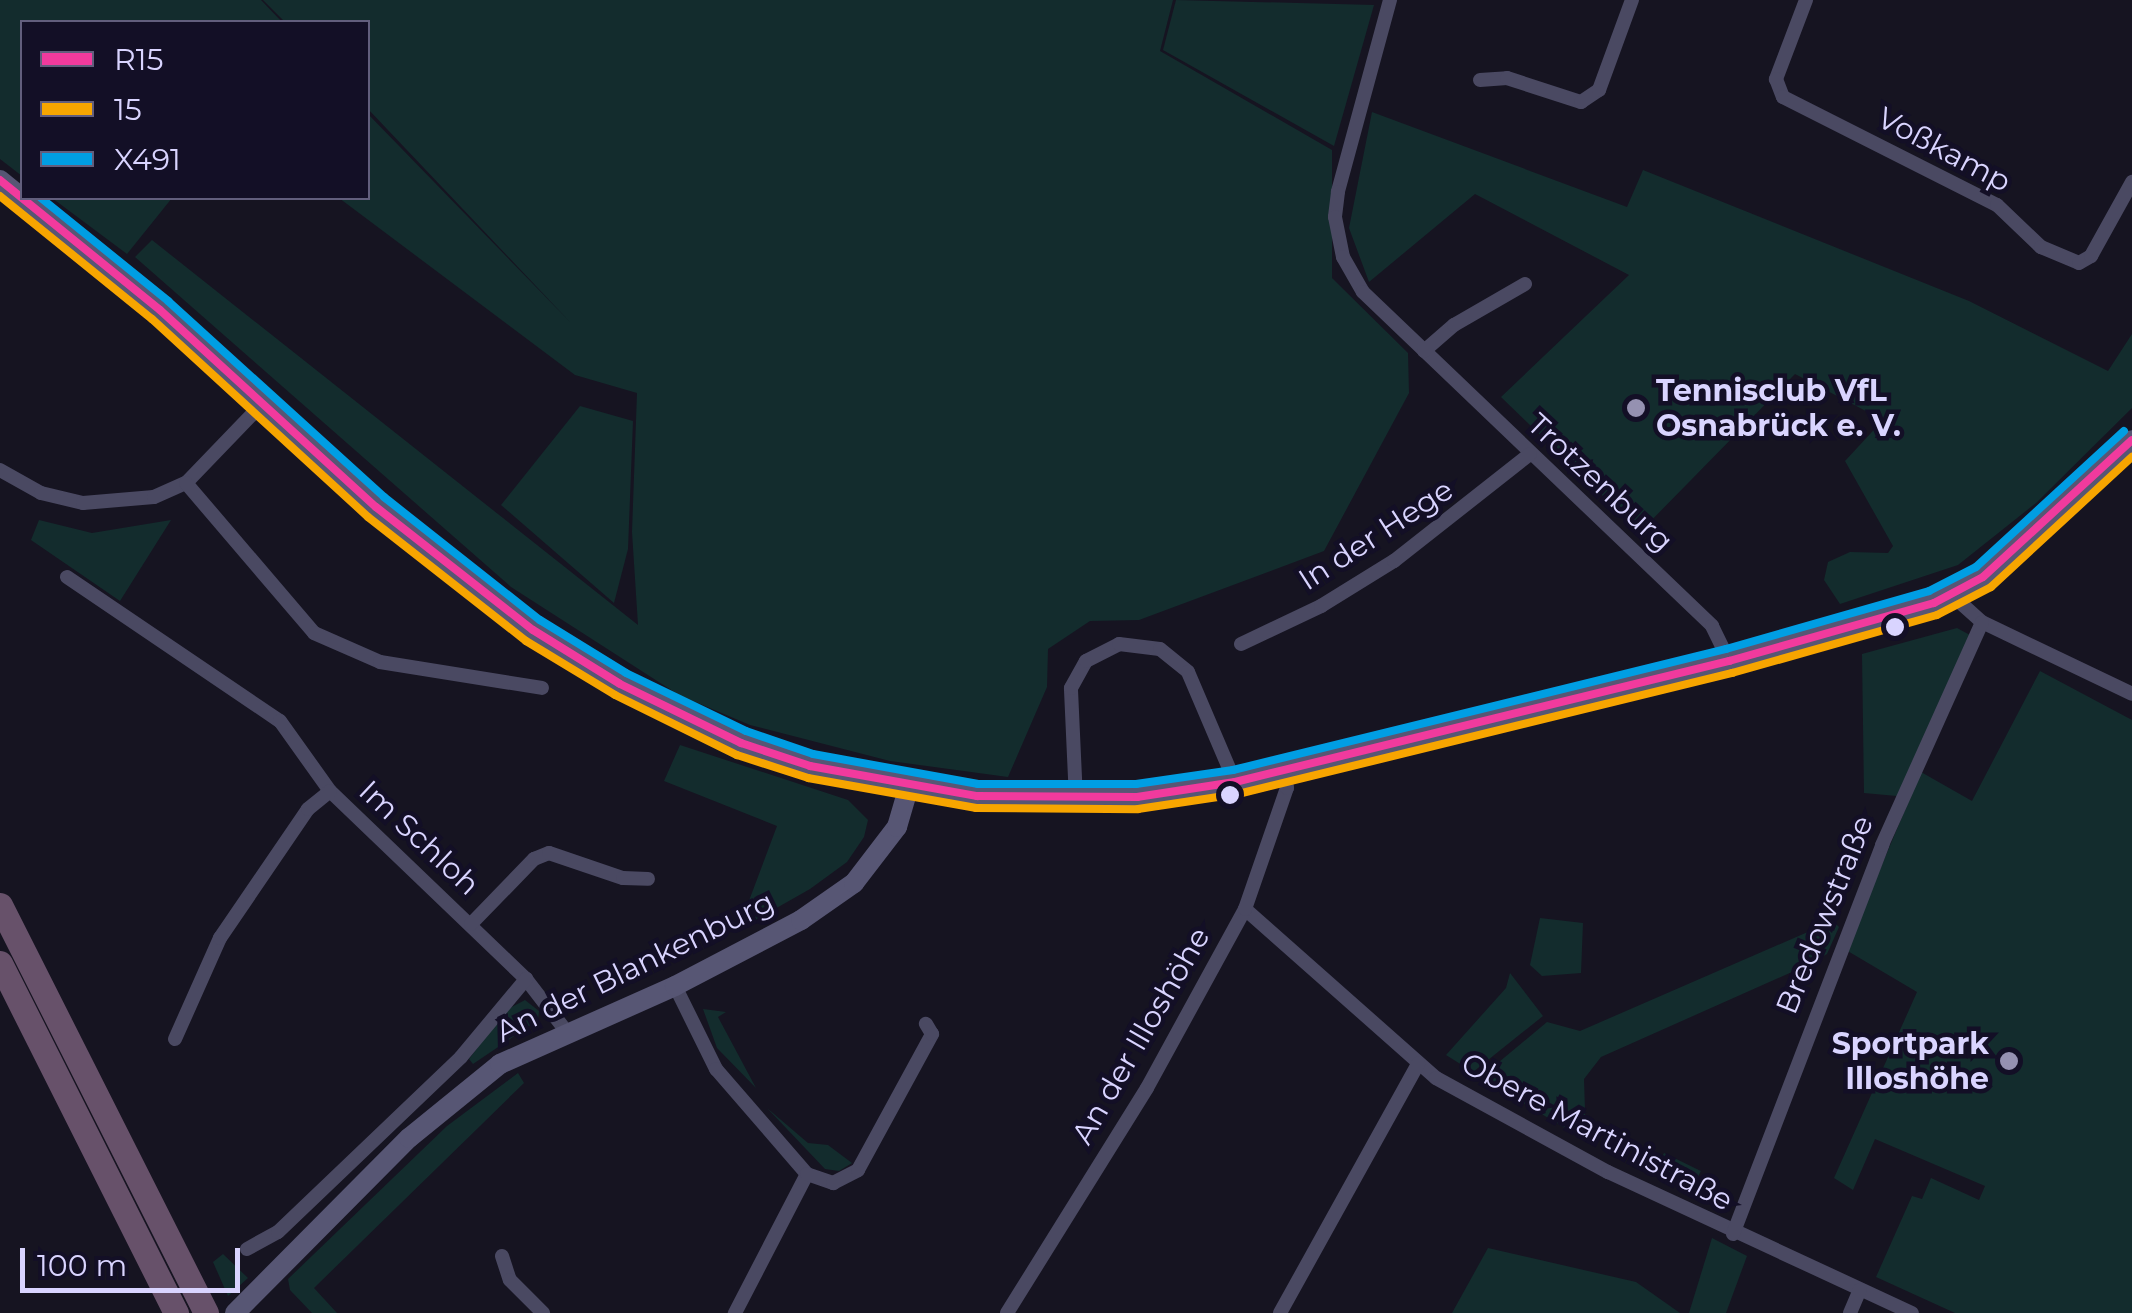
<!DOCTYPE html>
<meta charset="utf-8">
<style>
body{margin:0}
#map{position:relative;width:2132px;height:1313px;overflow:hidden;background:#161421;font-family:Montserrat,sans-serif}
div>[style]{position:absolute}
.green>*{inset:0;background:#132c2d;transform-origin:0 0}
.street>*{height:14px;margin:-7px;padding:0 7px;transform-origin:7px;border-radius:7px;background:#4a4962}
.secondary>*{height:20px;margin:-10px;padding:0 10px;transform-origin:10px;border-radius:10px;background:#575674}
.highway>*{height:25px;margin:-12.5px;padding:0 12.5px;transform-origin:12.5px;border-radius:12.5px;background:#67516a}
.bus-1>*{height:8px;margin:-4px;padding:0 4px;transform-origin:4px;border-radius:4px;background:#f13a9d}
.bus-2>*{height:8px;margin:-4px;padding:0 4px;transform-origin:4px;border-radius:4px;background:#f7a500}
.bus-3>*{height:8px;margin:-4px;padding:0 4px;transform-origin:4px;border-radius:4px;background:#009ee3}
.dots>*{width:28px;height:28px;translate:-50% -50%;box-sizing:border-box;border:5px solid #130f26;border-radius:50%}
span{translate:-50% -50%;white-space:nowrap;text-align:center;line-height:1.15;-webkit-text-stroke:9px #130f26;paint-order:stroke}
.street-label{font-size:30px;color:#d9d4ff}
.poi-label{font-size:30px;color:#d9d4ff;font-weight:700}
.left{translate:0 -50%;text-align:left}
.right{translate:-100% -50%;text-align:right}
.legend{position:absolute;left:20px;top:20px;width:350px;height:180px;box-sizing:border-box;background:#130f26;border:2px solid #625e7d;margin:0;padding:12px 18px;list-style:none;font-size:30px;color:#d9d4ff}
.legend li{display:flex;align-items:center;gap:20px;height:50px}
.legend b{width:50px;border:2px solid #625e7d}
.scale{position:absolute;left:20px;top:1248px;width:220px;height:45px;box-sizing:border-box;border:5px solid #d9d4ff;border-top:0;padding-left:12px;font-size:30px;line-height:35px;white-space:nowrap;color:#d9d4ff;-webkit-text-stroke:8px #130f26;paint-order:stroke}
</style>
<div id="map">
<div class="green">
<i style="clip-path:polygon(0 0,261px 0,282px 22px,22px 22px,22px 176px,0 159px)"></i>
<i style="clip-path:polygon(263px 0,1173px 0,1160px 51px,1332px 150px,1332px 278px,1408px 353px,1409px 393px,1324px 551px,1139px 620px,1090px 621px,1048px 649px,1047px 687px,1008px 777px,890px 761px,750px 725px,679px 695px,511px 587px,135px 257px,152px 240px,638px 625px,632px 532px,637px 393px,575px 375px,339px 198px,368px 198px,368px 114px,571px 323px,368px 109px,368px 22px,285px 22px)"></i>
<i style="clip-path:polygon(1176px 0,1374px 5px,1334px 146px,1163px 50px)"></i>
<i style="clip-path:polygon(1372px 112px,1627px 207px,1643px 170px,1969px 301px,2108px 371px,2132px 334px,2132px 408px,2036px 503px,1958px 565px,1840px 604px,1824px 580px,1828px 562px,1850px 552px,1888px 553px,1893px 546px,1845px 461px,1883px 420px,1795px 374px,1640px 532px,1501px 397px,1629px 275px,1475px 194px,1369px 282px,1349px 228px)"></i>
<i style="clip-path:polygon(52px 198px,172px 198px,127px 254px)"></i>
<i style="clip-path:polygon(580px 406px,633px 421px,628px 549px,614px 603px,501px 505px)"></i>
<i style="clip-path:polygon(39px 520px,92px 533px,171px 520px,120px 601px,31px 540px)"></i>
<i style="clip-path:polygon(1957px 628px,1970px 635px,1897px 796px,1864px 793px,1862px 654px)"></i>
<i style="clip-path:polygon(2040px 671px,2132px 720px,2132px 1313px,1955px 1313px,1876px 1277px,1912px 1196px,1922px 1199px,1931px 1178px,1979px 1200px,1985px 1186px,1875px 1139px,1853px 1190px,1834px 1178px,1917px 992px,1846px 950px,1921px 772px,1972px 801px)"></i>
<i style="clip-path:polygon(680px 745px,848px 800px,868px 820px,864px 837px,847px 862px,810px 889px,738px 930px,777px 826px,664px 781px)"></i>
<i style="clip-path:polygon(1540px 918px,1583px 923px,1581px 973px,1542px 976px,1530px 965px)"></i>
<i style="clip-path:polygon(1833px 921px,1839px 927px,1827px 954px,1812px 963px,1601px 1057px,1584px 1079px,1586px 1141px,1481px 1077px,1547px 1022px,1580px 1031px)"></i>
<i style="clip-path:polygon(1510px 973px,1543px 1016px,1473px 1072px,1446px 1055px,1506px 988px)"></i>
<i style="clip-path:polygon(525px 1000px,539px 1011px,538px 1020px,473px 1064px,469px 1059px,506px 1010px)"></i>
<i style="clip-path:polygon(703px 1009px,726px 1012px,718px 1017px,756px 1088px,717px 1048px)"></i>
<i style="clip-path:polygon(518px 1073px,524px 1083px,314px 1288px,337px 1313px,312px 1313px,290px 1290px,288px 1279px,447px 1126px)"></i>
<i style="clip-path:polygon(767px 1108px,808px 1143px,828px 1145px,852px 1163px,839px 1171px,825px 1169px)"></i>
<i style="left:1664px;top:1153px;width:41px;height:19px;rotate:26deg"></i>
<i style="clip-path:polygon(1712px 1238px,1747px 1256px,1726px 1313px,1689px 1313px)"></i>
<i style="clip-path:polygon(1488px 1248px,1636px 1282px,1680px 1313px,1452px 1313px)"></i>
<i style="clip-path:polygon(223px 1254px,248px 1278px,228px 1296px,213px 1262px)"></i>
</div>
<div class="street">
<i style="left:1390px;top:0;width:199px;rotate:105.2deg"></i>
<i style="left:1338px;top:192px;width:25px;rotate:97deg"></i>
<i style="left:1335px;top:217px;width:41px;rotate:78.7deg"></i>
<i style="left:1343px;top:257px;width:40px;rotate:60.3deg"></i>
<i style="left:1363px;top:292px;width:483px;rotate:43.7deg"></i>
<i style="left:1712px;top:626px;width:39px;rotate:64deg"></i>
<i style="left:1806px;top:0;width:85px;rotate:110.8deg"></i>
<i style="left:1776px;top:79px;width:19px;rotate:69deg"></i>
<i style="left:1783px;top:97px;width:240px;rotate:26.8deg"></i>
<i style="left:1997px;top:205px;width:61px;rotate:43.7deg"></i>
<i style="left:2041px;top:247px;width:41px;rotate:22.8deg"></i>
<i style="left:2079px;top:263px;width:14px;rotate:-30deg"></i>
<i style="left:2091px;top:256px;width:85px;rotate:-61deg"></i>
<i style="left:1480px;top:80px;width:27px;rotate:-4deg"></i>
<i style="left:1507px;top:78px;width:78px;rotate:18deg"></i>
<i style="left:1581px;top:102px;width:22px;rotate:-34deg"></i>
<i style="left:1599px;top:90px;width:96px;rotate:-69.9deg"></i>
<i style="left:1424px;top:351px;width:40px;rotate:-41deg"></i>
<i style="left:1454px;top:325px;width:82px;rotate:-30deg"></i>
<i style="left:0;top:470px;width:47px;rotate:29.3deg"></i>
<i style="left:41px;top:493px;width:43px;rotate:13.4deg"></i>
<i style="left:83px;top:503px;width:71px;rotate:-4.8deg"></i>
<i style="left:154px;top:497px;width:35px;rotate:-24deg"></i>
<i style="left:186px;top:483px;width:111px;rotate:-46.1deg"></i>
<i style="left:186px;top:483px;width:197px;rotate:49.5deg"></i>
<i style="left:314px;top:633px;width:72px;rotate:23.7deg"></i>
<i style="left:380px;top:662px;width:164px;rotate:9.1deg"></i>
<i style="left:67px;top:577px;width:257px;rotate:34.1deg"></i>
<i style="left:280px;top:721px;width:86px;rotate:54.5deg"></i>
<i style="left:330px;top:791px;width:272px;rotate:43.8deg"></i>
<i style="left:526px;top:979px;width:66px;rotate:52.4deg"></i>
<i style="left:1953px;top:596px;width:39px;rotate:42deg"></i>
<i style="left:1982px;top:622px;width:166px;rotate:25.6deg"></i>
<i style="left:1241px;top:644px;width:89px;rotate:-25.4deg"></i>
<i style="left:1321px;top:606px;width:86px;rotate:-31.7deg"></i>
<i style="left:1394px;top:561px;width:173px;rotate:-38.2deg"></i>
<i style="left:1076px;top:800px;width:112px;rotate:-92.6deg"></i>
<i style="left:1071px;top:688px;width:31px;rotate:-61deg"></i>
<i style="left:1086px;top:661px;width:37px;rotate:-27deg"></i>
<i style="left:1119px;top:644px;width:41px;rotate:7deg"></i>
<i style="left:1160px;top:649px;width:36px;rotate:39deg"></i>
<i style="left:1188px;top:672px;width:120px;rotate:66.9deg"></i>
<i style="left:1245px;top:909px;width:255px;rotate:41.5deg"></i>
<i style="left:1436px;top:1078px;width:196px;rotate:28.7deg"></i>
<i style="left:1608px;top:1172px;width:335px;rotate:24.9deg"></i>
<i style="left:471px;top:924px;width:91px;rotate:-45.9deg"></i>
<i style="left:534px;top:859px;width:16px;rotate:-22deg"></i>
<i style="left:549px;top:853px;width:78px;rotate:18.7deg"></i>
<i style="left:623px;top:878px;width:25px;rotate:2deg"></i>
<i style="left:675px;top:986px;width:93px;rotate:63.7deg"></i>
<i style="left:716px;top:1069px;width:139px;rotate:49.1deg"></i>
<i style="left:807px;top:1174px;width:157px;rotate:117.4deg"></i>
<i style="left:175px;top:1039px;width:111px;rotate:-66deg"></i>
<i style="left:220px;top:938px;width:156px;rotate:-55.7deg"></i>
<i style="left:308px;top:809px;width:28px;rotate:-39deg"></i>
<i style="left:807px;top:1174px;width:28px;rotate:19deg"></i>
<i style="left:833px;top:1183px;width:28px;rotate:-27deg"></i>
<i style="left:858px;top:1170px;width:155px;rotate:-61.4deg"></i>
<i style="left:932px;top:1034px;width:12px;rotate:-121deg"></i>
<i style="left:1733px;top:1234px;width:417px;rotate:-69deg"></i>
<i style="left:1882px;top:845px;width:244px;rotate:-65.8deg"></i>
<i style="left:247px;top:1249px;width:35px;rotate:-29deg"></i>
<i style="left:278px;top:1232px;width:253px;rotate:-43.7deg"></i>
<i style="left:461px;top:1057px;width:102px;rotate:-50.2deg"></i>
<i style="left:502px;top:1256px;width:25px;rotate:72deg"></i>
<i style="left:510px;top:1280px;width:47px;rotate:45deg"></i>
<i style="left:1007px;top:1313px;width:265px;rotate:-58.1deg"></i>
<i style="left:1147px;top:1088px;width:204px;rotate:-61.3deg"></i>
<i style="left:1245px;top:909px;width:128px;rotate:-70.9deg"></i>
<i style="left:1287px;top:788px;width:17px;rotate:-97deg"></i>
<i style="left:1280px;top:1313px;width:285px;rotate:-61deg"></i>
<i style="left:1850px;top:1313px;width:25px;rotate:-67deg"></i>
</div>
<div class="secondary">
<i style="left:0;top:180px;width:206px;rotate:39.1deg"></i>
<i style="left:160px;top:310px;width:292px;rotate:42.4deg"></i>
<i style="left:376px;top:507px;width:199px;rotate:38.1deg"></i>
<i style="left:533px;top:630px;width:102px;rotate:31.8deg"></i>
<i style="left:620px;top:684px;width:135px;rotate:26deg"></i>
<i style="left:741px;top:743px;width:73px;rotate:18.4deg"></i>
<i style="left:810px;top:766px;width:170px;rotate:10.2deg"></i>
<i style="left:977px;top:796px;width:160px;rotate:0.4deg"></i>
<i style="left:1137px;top:797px;width:99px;rotate:-8.7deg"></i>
<i style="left:1235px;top:782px;width:509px;rotate:-13.76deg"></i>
<i style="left:1729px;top:661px;width:213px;rotate:-15.8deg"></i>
<i style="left:1934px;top:603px;width:55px;rotate:-28deg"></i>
<i style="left:1983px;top:577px;width:202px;rotate:-42.6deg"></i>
<i style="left:235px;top:1313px;width:247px;rotate:-45.2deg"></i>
<i style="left:409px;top:1138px;width:117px;rotate:-39.1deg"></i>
<i style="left:500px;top:1064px;width:192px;rotate:-24deg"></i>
<i style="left:675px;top:986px;width:142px;rotate:-27.6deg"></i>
<i style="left:801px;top:920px;width:65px;rotate:-34.9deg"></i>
<i style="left:854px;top:883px;width:71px;rotate:-52.5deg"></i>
<i style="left:897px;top:827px;width:43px;rotate:-73.7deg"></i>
</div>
<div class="highway">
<i style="left:0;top:905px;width:457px;rotate:63.2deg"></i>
<i style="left:0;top:963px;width:392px;rotate:63.3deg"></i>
</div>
<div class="bus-1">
<i style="left:0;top:180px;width:206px;rotate:39.1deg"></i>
<i style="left:160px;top:310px;width:292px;rotate:42.4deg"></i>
<i style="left:376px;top:507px;width:199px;rotate:38.1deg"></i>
<i style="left:533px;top:630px;width:102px;rotate:31.8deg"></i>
<i style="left:620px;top:684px;width:135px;rotate:26deg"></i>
<i style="left:741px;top:743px;width:73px;rotate:18.4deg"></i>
<i style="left:810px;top:766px;width:170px;rotate:10.2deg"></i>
<i style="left:977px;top:796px;width:160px;rotate:0.4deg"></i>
<i style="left:1137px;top:797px;width:99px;rotate:-8.7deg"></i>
<i style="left:1235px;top:782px;width:509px;rotate:-13.76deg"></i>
<i style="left:1729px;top:661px;width:213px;rotate:-15.8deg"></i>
<i style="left:1934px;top:603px;width:55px;rotate:-28deg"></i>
<i style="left:1983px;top:577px;width:202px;rotate:-42.6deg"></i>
</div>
<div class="bus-2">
<i style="left:0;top:196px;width:196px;rotate:39deg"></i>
<i style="left:152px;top:319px;width:293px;rotate:42.5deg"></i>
<i style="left:368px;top:517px;width:201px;rotate:38.1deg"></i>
<i style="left:526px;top:641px;width:104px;rotate:31.2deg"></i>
<i style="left:615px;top:695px;width:136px;rotate:26.2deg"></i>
<i style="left:737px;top:755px;width:75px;rotate:17.9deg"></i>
<i style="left:808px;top:778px;width:171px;rotate:10.1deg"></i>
<i style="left:976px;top:808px;width:162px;rotate:0.4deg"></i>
<i style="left:1138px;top:809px;width:101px;rotate:-8.5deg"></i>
<i style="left:1238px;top:794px;width:509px;rotate:-13.76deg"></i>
<i style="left:1732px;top:673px;width:213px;rotate:-15.8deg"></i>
<i style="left:1937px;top:615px;width:61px;rotate:-27.4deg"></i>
<i style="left:1991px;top:587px;width:192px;rotate:-42.7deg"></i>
</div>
<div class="bus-3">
<i style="left:41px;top:198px;width:164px;rotate:39deg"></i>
<i style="left:168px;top:301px;width:292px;rotate:42.2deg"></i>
<i style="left:384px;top:497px;width:199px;rotate:38.3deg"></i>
<i style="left:540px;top:620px;width:101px;rotate:31.6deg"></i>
<i style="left:626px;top:673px;width:133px;rotate:25.8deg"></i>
<i style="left:746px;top:731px;width:71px;rotate:18.9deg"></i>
<i style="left:813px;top:754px;width:168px;rotate:10.3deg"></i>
<i style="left:978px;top:784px;width:158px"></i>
<i style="left:1136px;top:784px;width:98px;rotate:-8.2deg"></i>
<i style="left:1233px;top:770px;width:508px;rotate:-13.79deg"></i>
<i style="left:1726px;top:649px;width:211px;rotate:-15.9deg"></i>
<i style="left:1929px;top:591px;width:53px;rotate:-27.1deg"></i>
<i style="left:1976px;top:567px;width:201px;rotate:-42.6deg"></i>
</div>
<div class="dots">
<i style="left:1636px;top:408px;background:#9591b1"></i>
<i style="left:1895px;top:627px;background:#d9d4ff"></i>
<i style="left:1230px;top:795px;background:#d9d4ff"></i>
<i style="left:2009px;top:1061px;background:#9591b1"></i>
</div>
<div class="street-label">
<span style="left:1944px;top:150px;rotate:28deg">Voßkamp</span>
<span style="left:1600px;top:483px;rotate:43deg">Trotzenburg</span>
<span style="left:1376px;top:535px;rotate:-33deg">In der Hege</span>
<span style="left:419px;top:838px;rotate:43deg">Im Schloh</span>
<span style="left:1825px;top:915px;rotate:-68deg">Bredowstraße</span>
<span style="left:635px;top:967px;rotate:-26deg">An der Blankenburg</span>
<span style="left:1141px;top:1036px;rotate:-60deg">An der Illoshöhe</span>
<span style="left:1597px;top:1132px;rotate:28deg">Obere Martinistraße</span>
</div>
<div class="poi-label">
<span class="left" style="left:1656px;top:408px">Tennisclub VfL<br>Osnabrück e. V.</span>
<span class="right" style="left:1989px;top:1061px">Sportpark<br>Illoshöhe</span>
</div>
<ul class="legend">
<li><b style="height:12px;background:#f13a9d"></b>R15</li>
<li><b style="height:12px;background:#f7a500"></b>15</li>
<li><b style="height:12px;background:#009ee3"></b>X491</li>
</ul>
<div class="scale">100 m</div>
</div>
